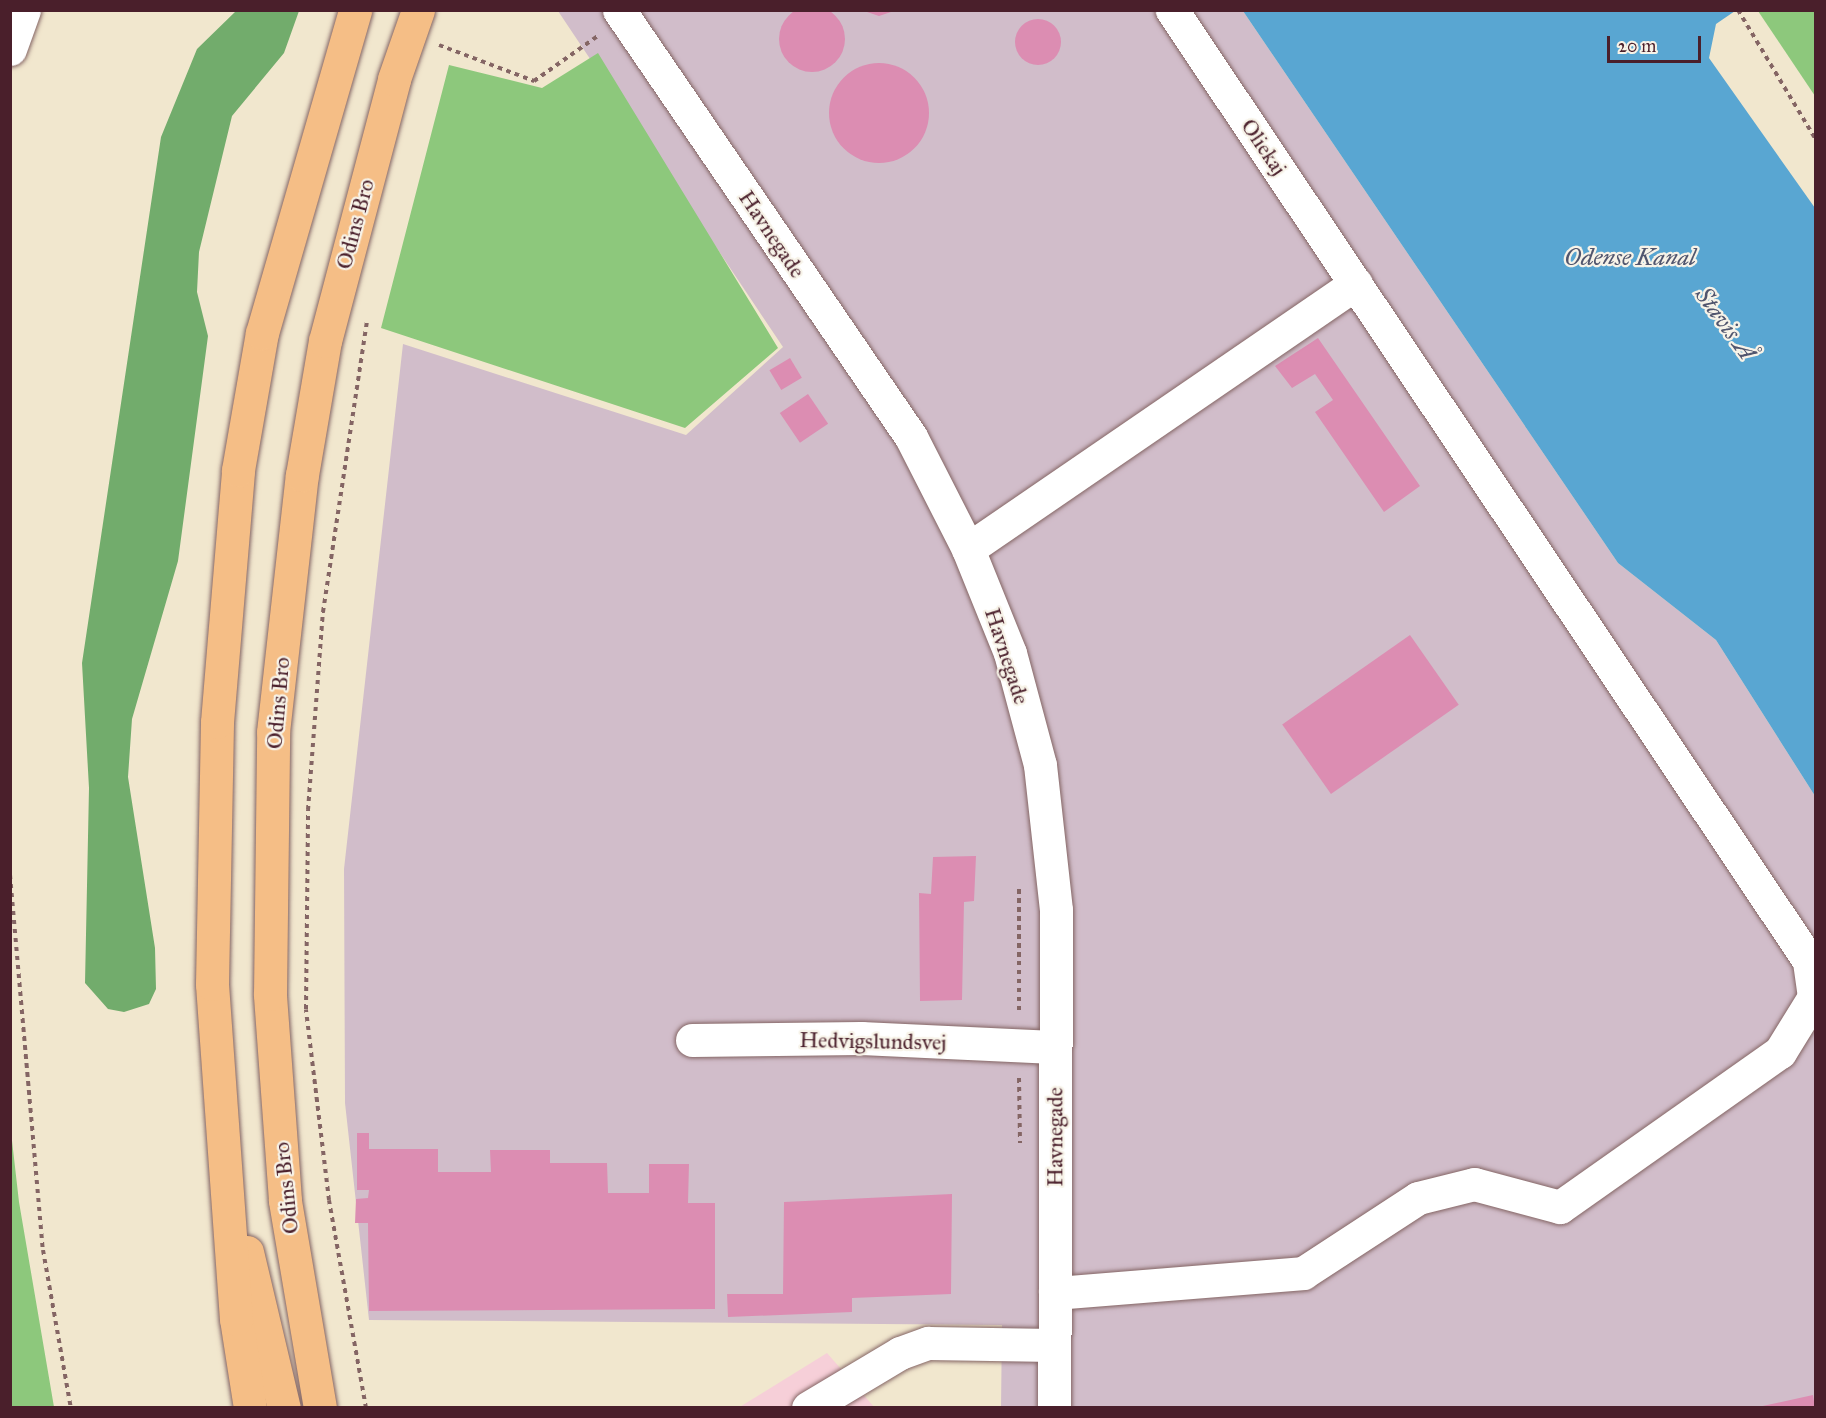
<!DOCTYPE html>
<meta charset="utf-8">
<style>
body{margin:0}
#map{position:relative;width:1826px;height:1418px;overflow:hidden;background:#f1e7ce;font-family:"IM FELL Great Primer",serif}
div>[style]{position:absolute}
.built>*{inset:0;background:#f6cfd8}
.industrial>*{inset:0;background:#d1bdca}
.green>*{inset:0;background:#8dc87c}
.forest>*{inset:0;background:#72ac6c}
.water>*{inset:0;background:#59a6d2}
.building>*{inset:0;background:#dc8db2;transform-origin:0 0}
.round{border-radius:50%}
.path>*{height:4px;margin-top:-2px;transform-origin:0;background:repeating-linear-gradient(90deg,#846564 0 4.5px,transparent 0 9px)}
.roads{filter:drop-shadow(0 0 2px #846564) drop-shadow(0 0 2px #846564)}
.minor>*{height:33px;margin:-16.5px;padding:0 16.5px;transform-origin:16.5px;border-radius:16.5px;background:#fff}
.major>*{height:33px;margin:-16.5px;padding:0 16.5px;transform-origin:16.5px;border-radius:16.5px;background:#f5be86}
span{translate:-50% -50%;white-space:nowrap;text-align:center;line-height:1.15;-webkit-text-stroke:4.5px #f7f3e8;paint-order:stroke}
.street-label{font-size:22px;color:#4a1f2b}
.water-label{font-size:24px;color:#50556e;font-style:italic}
.frame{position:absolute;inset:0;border:12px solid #4a1f2b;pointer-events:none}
.scale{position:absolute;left:1607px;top:36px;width:94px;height:27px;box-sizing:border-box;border:3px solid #4a1f2b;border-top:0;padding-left:8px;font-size:18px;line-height:21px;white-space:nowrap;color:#4a1f2b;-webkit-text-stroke:4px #f7f3e8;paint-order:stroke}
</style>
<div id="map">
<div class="built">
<i style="clip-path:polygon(827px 1353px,875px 1408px,738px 1408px)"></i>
</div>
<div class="industrial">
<i style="clip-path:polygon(558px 11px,1243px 11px,1618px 563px,1716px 640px,1815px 796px,1815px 1407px,1001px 1407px,1002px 1325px,369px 1320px,345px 1103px,344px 869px,403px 344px,686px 435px,783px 347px)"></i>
</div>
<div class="green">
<i style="clip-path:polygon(1758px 11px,1815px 11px,1815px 96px)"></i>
<i style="clip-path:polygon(598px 53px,778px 348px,685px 428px,381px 328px,449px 65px,542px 88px)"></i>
<i style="clip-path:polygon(10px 1123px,19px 1202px,54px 1407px,11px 1407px)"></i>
</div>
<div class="forest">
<i style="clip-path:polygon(236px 11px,299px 11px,284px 53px,232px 116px,199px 252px,197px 292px,208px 336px,178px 561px,132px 719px,128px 777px,155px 948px,156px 989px,149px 1004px,124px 1012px,108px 1009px,85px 983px,89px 788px,82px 663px,161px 137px,197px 49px)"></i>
</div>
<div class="water">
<i style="clip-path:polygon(1243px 11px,1735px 11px,1716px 24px,1709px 58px,1815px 208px,1815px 796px,1716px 640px,1618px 563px)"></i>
</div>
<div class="building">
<i class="round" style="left:779px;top:6px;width:66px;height:66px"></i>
<i style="clip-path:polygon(861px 10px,897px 10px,879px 16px)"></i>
<i class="round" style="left:1015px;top:19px;width:46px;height:46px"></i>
<i class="round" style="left:829px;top:63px;width:100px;height:100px"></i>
<i style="clip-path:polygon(1318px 338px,1420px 486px,1384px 512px,1315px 412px,1333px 400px,1315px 374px,1292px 388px,1275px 366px)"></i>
<i style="left:790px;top:358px;width:23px;height:24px;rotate:59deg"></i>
<i style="left:808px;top:394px;width:36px;height:34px;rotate:56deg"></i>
<i style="left:1410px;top:635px;width:85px;height:156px;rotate:55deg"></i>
<i style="clip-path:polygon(976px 856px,974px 901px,964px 902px,962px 1000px,920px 1001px,919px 893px,931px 894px,933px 857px)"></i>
<i style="clip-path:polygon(357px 1133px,369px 1133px,369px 1149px,438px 1149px,438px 1172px,491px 1172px,490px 1150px,550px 1150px,550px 1163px,607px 1163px,608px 1193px,649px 1193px,649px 1164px,689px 1164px,688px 1203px,715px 1203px,715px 1309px,369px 1311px,368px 1223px,355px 1223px,356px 1199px,368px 1198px,369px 1190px,357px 1190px)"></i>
<i style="clip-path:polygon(952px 1194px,951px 1294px,852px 1298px,852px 1312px,728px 1317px,727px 1294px,783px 1294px,784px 1202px)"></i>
<i style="clip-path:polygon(1813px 1395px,1815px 1408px,1758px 1408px,1758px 1407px)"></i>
</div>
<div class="path">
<i style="left:1738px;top:10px;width:152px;rotate:59deg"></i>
<i style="left:439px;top:45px;width:102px;rotate:20.8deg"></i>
<i style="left:534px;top:81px;width:80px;rotate:-35.3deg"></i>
<i style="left:10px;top:875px;width:376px;rotate:85deg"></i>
<i style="left:43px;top:1250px;width:160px;rotate:80deg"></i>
<i style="left:1019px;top:889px;width:125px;rotate:90deg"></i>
<i style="left:1019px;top:1078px;width:65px;rotate:89.1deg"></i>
<i style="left:366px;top:1408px;width:211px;rotate:-100.1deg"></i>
<i style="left:329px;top:1200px;width:192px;rotate:-96.9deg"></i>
<i style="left:306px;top:1009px;width:199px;rotate:-89.4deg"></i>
<i style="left:308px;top:810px;width:199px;rotate:-85.7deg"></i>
<i style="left:323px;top:612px;width:294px;rotate:-81.4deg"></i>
</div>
<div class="roads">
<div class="minor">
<i style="left:619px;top:10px;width:517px;rotate:55.63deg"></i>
<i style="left:911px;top:437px;width:126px;rotate:63deg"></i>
<i style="left:968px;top:549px;width:112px;rotate:68deg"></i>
<i style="left:1010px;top:653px;width:116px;rotate:75deg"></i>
<i style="left:1040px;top:765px;width:146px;rotate:83.7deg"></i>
<i style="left:1056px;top:910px;width:498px;rotate:90.2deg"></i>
<i style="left:10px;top:49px;width:41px;rotate:-70.3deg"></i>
<i style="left:968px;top:549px;width:470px;rotate:-34.4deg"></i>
<i style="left:692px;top:1040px;width:169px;rotate:-0.7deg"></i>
<i style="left:861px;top:1038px;width:193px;rotate:2.7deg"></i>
<i style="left:1055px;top:1293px;width:249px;rotate:-4.6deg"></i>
<i style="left:1303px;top:1273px;width:137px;rotate:-33.1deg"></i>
<i style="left:1418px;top:1198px;width:58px;rotate:-14deg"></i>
<i style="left:1474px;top:1184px;width:89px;rotate:15deg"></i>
<i style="left:1560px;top:1207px;width:269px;rotate:-35.2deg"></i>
<i style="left:1780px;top:1052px;width:65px;rotate:-58.3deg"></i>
<i style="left:1814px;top:997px;width:36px;rotate:-98deg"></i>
<i style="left:1809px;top:961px;width:1145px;rotate:-123.82deg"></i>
<i style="left:808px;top:1408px;width:107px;rotate:-30.9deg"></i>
<i style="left:900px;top:1353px;width:30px;rotate:-20deg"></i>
<i style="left:928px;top:1343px;width:126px;rotate:0.9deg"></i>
</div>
<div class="major">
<i style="left:247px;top:1252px;width:160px;rotate:76.7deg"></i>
<i style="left:250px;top:1408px;width:90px;rotate:-98.9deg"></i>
<i style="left:236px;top:1319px;width:336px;rotate:-94.1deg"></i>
<i style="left:212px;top:984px;width:262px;rotate:-88.9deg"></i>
<i style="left:217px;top:722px;width:253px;rotate:-85.2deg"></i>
<i style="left:238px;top:470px;width:139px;rotate:-80.1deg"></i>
<i style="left:262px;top:333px;width:336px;rotate:-73.9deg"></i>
<i style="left:320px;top:1408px;width:211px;rotate:-99.6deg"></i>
<i style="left:285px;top:1200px;width:207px;rotate:-94.2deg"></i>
<i style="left:270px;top:994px;width:262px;rotate:-89.3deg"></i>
<i style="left:273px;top:732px;width:259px;rotate:-83.6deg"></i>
<i style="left:302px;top:475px;width:136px;rotate:-80.3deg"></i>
<i style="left:325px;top:341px;width:271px;rotate:-75.2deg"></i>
<i style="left:394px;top:79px;width:73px;rotate:-70.8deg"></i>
</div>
</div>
<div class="street-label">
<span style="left:1264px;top:147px;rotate:56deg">Oliekaj</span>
<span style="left:355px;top:224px;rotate:-75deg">Odins Bro</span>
<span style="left:772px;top:234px;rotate:56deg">Havnegade</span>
<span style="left:1007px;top:656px;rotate:72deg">Havnegade</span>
<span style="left:278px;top:703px;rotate:-85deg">Odins Bro</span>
<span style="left:873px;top:1041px;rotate:1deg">Hedvigslundsvej</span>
<span style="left:1055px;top:1137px;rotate:-90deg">Havnegade</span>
<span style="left:286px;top:1188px;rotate:-96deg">Odins Bro</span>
</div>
<div class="water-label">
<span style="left:1630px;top:258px">Odense Kanal</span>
<span style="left:1725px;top:324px;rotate:54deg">Stavis Å</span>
</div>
<div class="frame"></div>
<div class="scale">20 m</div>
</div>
